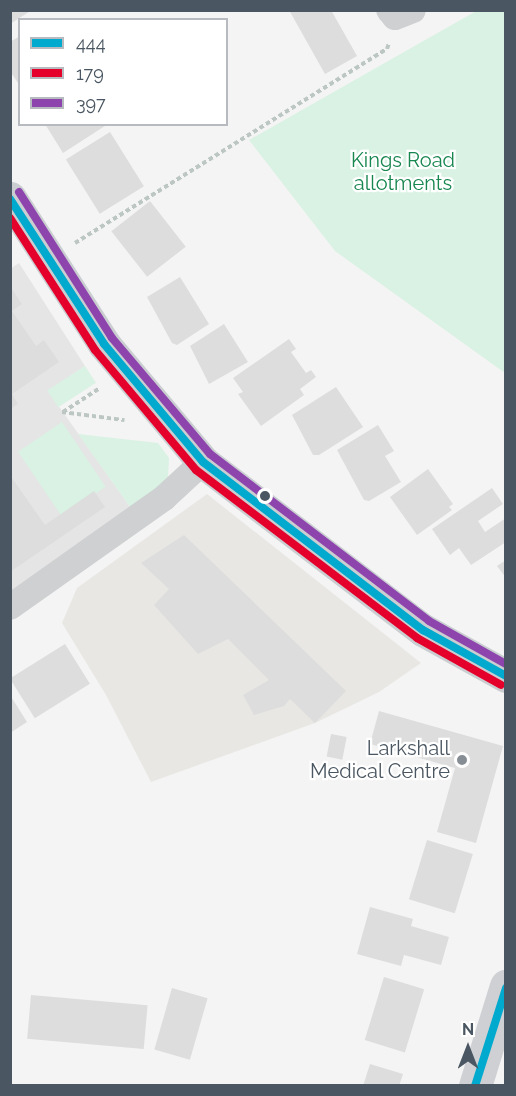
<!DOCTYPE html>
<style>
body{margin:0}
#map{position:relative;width:516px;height:1096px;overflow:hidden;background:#f4f4f4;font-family:Raleway,sans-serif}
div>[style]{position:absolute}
.commercial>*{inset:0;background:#e8e7e3}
.education>*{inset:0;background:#e6e5e6}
.green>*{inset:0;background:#d9f2e3;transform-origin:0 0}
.building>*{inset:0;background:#ddddde;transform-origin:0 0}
.path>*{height:4px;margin-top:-2px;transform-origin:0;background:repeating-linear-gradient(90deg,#bcc7c4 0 4.5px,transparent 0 7.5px)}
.street>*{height:26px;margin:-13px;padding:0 13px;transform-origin:13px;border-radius:13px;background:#ced0d2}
.secondary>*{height:33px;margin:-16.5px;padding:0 16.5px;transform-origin:16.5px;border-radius:16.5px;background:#ced0d4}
.primary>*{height:33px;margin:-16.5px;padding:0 16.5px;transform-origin:16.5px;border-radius:16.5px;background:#caced1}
.bus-1>*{height:8px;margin:-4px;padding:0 4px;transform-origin:4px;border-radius:4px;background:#00a9ce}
.bus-2>*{height:8px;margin:-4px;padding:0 4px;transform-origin:4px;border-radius:4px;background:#e4002b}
.bus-3>*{height:8px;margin:-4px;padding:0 4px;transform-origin:4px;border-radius:4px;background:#8e44ad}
.dots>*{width:16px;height:16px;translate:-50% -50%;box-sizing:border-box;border:3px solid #fff;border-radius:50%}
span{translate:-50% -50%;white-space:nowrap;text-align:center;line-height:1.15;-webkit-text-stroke:4.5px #fff;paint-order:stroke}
.park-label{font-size:20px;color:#17864f}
.poi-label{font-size:20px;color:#4a5661}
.right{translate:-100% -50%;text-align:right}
.frame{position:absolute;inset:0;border:12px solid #4a5661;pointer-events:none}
.legend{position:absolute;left:18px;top:18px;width:210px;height:108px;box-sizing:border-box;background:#fff;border:2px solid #b7bbc0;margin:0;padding:8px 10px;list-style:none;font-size:18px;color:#4a5661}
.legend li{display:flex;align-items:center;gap:12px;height:30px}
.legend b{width:30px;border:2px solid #b7bbc0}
.north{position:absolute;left:438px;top:1018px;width:60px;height:60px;-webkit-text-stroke:4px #fff;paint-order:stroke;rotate:0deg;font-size:16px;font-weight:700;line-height:24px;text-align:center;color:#4a5661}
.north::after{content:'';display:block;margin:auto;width:21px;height:27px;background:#4a5661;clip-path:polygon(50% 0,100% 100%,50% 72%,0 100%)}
</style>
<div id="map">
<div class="commercial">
<i style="clip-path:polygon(207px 494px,421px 663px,379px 692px,315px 723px,151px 782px,106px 695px,62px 623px,77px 588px)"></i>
</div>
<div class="education">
<i style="clip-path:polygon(19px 263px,85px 366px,48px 391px,133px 511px,11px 597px,10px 269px)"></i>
</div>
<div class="green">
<i style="clip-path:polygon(478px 10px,505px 11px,505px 373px,335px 251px,249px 140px)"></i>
<i style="left:85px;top:366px;width:20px;height:45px;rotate:57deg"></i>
<i style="left:62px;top:422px;width:78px;height:53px;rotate:56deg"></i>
<i style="clip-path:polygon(78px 434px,158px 443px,169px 458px,168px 477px,133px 511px)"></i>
</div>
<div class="building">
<i style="clip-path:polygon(10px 10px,32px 10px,10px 24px)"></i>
<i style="clip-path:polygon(289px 10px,331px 10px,357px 56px,325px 74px)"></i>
<i style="clip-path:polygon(20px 36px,20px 86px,10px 71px,10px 42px)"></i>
<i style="clip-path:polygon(45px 124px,108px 124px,63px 153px)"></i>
<i style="left:110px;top:132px;width:64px;height:52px;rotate:58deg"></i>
<i style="left:150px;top:201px;width:58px;height:49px;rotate:52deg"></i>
<i style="clip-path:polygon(180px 277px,209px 324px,177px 345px,172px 343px,147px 297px)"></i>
<i style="clip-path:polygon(10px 286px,22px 304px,12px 311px,36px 346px,44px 340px,59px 362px,12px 394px,18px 404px,10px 409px)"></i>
<i style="clip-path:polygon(224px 324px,248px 362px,209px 384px,190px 346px)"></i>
<i style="clip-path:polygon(289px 339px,296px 349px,291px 352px,306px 373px,311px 370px,316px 377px,300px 389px,304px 395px,261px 426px,238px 394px,243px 392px,233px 378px)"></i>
<i style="clip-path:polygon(336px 387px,363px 427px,319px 455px,313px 455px,292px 415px)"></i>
<i style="clip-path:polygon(378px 425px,394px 451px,385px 456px,401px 482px,369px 501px,364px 500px,337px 450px)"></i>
<i style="clip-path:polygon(428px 469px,453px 504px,449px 507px,452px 510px,417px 535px,390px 497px)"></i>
<i style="clip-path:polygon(10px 475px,45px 525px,94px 491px,105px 507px,10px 572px)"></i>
<i style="clip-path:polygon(492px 488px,503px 504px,478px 521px,485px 532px,506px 518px,506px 542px,471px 565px,459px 548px,450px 555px,432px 529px)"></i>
<i style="clip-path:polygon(184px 535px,346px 691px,315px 723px,290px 699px,284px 706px,254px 715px,243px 695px,269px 680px,228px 639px,198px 654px,154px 605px,169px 589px,141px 563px)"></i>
<i style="clip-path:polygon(506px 560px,506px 578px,497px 566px)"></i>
<i style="left:65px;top:644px;width:47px;height:65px;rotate:58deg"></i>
<i style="clip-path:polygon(10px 695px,27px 722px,10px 733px)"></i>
<i style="clip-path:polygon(379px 711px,503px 746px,476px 843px,437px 832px,455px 768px,370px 744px)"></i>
<i style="left:331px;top:734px;width:16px;height:23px;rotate:11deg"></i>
<i style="left:427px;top:840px;width:48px;height:62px;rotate:17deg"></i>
<i style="clip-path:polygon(370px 907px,413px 919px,411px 926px,449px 937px,441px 965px,404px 955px,401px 966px,357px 954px)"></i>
<i style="left:384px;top:977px;width:42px;height:66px;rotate:17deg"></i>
<i style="left:172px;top:988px;width:37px;height:64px;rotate:16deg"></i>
<i style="left:31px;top:995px;width:117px;height:44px;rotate:5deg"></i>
<i style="clip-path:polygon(370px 1064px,403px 1074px,399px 1086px,363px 1086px)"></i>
</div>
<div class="path">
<i style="left:75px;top:243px;width:367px;rotate:-31.9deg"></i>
<i style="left:387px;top:49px;width:6px;rotate:-72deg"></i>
<i style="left:62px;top:412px;width:63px;rotate:7.4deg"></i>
<i style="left:63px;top:412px;width:44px;rotate:-33deg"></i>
</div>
<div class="street">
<i style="left:389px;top:10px;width:9px;rotate:49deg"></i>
<i style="left:395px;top:17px;width:19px;rotate:-21deg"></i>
<i style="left:10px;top:607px;width:189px;rotate:-35.3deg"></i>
<i style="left:164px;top:498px;width:53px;rotate:-42.7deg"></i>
</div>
<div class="secondary">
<i style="left:475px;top:1086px;width:105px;rotate:-72.8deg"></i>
</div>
<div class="primary">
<i style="left:10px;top:198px;width:174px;rotate:57.2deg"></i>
<i style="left:104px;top:344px;width:154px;rotate:50deg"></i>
<i style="left:203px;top:462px;width:277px;rotate:37.4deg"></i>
<i style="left:423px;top:630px;width:95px;rotate:29deg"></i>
</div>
<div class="bus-1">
<i style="left:10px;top:199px;width:173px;rotate:57deg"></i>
<i style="left:104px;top:344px;width:154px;rotate:50deg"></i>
<i style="left:203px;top:462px;width:277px;rotate:37.4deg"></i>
<i style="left:423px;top:630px;width:95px;rotate:29deg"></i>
<i style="left:475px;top:1086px;width:103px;rotate:-72.4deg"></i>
</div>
<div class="bus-2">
<i style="left:10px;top:218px;width:157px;rotate:57.2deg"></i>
<i style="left:95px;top:350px;width:157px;rotate:49.9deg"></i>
<i style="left:196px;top:470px;width:278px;rotate:37.2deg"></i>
<i style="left:417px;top:638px;width:96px;rotate:29.2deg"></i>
</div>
<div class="bus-3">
<i style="left:19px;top:192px;width:173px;rotate:57.5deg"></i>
<i style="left:112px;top:338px;width:152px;rotate:49.8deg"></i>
<i style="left:210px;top:454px;width:275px;rotate:37.3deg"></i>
<i style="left:429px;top:621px;width:88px;rotate:29.2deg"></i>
</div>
<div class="dots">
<i style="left:265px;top:496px;background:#4a5661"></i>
<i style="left:462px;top:760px;background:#868d94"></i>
</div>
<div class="park-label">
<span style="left:403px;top:172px">Kings Road<br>allotments</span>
</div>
<div class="poi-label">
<span class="right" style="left:450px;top:760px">Larkshall<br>Medical Centre</span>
</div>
<div class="frame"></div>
<ul class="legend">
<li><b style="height:8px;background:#00a9ce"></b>444</li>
<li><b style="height:8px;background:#e4002b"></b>179</li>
<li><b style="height:8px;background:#8e44ad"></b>397</li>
</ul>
<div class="north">N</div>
</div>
